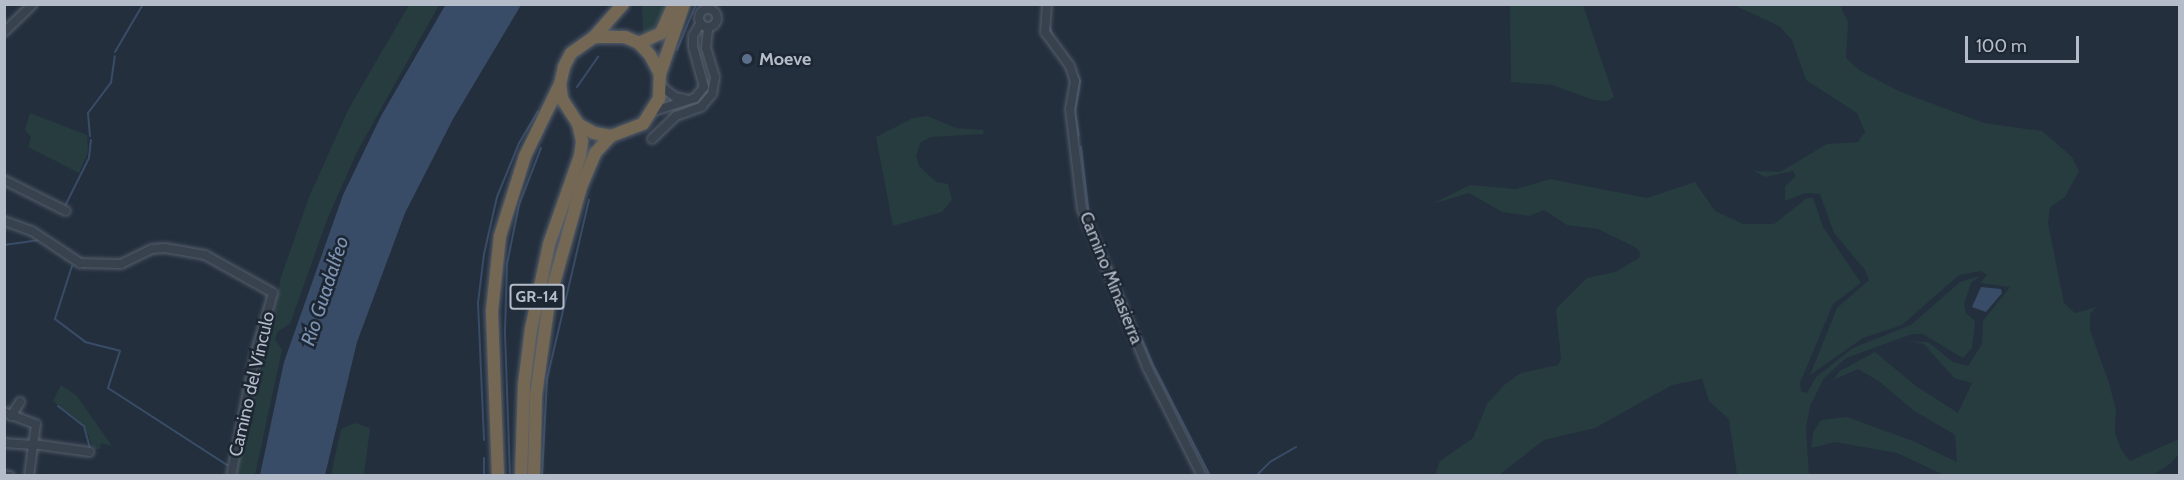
<!DOCTYPE html>
<meta charset="utf-8">
<style>
body{margin:0}
#map{position:relative;width:2184px;height:480px;overflow:hidden;background:#242f3e;font-family:Cabin,sans-serif}
div>[style]{position:absolute}
.green>*{inset:0;background:#263c3f}
.water>*{inset:0;background:#394c67}
.stream>*{height:2px;margin:-1px;padding:0 1px;transform-origin:1px;border-radius:1px;background:#394c67}
.roads{filter:drop-shadow(0 0 2px #565f6c) drop-shadow(0 0 2px #565f6c)}
.minor>*{height:8px;margin:-4px;padding:0 4px;transform-origin:4px;border-radius:4px;background:#38414e}
.minor>.ring{margin:-4px;padding:0;box-sizing:content-box;background:none;border:8px solid #38414e;border-radius:50%}
.highway>*{height:12px;margin:-6px;padding:0 6px;transform-origin:6px;border-radius:6px;background:#746855}
.dots>*{width:16px;height:16px;translate:-50% -50%;box-sizing:border-box;border:3px solid #1d2633;border-radius:50%}
span{translate:-50% -50%;white-space:nowrap;text-align:center;line-height:1.15;-webkit-text-stroke:5px #1d2633;paint-order:stroke}
.shield-label span{padding:2px 4px;background:#1d2633;border:2px solid;border-radius:4px;-webkit-text-stroke-width:0}
.shield-label{font-size:16px;color:#b4bcc9;font-weight:700}
.poi-label{font-size:18px;color:#b4bcc9;font-weight:700}
.left{translate:0 -50%;text-align:left}
.street-label{font-size:18px;color:#b4bcc9}
.water-label{font-size:20px;color:#7c92b1;font-style:italic}
.frame{position:absolute;inset:0;border:6px solid #b4bcc9;pointer-events:none}
.scale{position:absolute;left:1965px;top:36px;width:114px;height:27px;box-sizing:border-box;border:3px solid #b4bcc9;border-top:0;padding-left:8px;font-size:18px;line-height:21px;white-space:nowrap;color:#b4bcc9;-webkit-text-stroke:4px #1d2633;paint-order:stroke}
</style>
<div id="map">
<div class="green">
<i style="clip-path:polygon(409px 5px,439px 5px,358px 150px,328px 217px,290px 324px,278px 331px,275px 339px,282px 350px,255px 475px,235px 476px,260px 344px,265px 330px,270px 330px,281px 277px,309px 197px,349px 108px)"></i>
<i style="clip-path:polygon(642px 5px,667px 5px,650px 34px,643px 33px)"></i>
<i style="clip-path:polygon(1510px 5px,1583px 5px,1614px 97px,1607px 101px,1594px 100px,1552px 85px,1511px 82px)"></i>
<i style="clip-path:polygon(1734px 5px,1840px 5px,1848px 22px,1846px 58px,1860px 71px,1901px 92px,1984px 123px,2042px 131px,2072px 157px,2079px 171px,2065px 197px,2050px 207px,2048px 223px,2064px 303px,2075px 313px,2096px 307px,2090px 314px,2090px 330px,2109px 383px,2116px 410px,2115px 433px,2122px 451px,2130px 461px,2179px 439px,2179px 454px,2171px 463px,2153px 475px,1946px 476px,1897px 453px,1835px 442px,1811px 448px,1813px 432px,1821px 420px,1847px 417px,1913px 441px,1957px 462px,1955px 435px,1913px 410px,1880px 382px,1858px 369px,1833px 380px,1840px 371px,1875px 352px,1916px 386px,1958px 413px,1972px 383px,1954px 378px,1924px 344px,1908px 341px,1928px 342px,1953px 362px,1968px 366px,1982px 344px,1983px 321px,2010px 287px,1980px 283px,1987px 275px,1981px 271px,1959px 275px,1902px 325px,1863px 338px,1810px 375px,1837px 308px,1869px 280px,1865px 270px,1834px 233px,1820px 194px,1805px 193px,1785px 201px,1785px 186px,1796px 176px,1793px 171px,1765px 177px,1754px 171px,1780px 172px,1827px 144px,1858px 142px,1865px 132px,1857px 113px,1806px 80px,1792px 40px,1779px 26px)"></i>
<i style="clip-path:polygon(30px 113px,87px 135px,88px 152px,79px 173px,28px 147px,31px 137px,25px 130px)"></i>
<i style="clip-path:polygon(927px 116px,956px 128px,984px 130px,983px 134px,931px 137px,921px 142px,916px 155px,919px 166px,936px 182px,948px 184px,952px 200px,942px 212px,893px 226px,876px 137px,913px 118px)"></i>
<i style="clip-path:polygon(1550px 179px,1647px 198px,1695px 182px,1715px 211px,1743px 224px,1774px 224px,1807px 198px,1813px 198px,1823px 227px,1861px 283px,1833px 304px,1800px 383px,1801px 391px,1807px 393px,1816px 377px,1853px 348px,1911px 325px,1960px 282px,1980px 276px,1971px 283px,1964px 304px,1966px 313px,1975px 321px,1972px 348px,1963px 358px,1923px 334px,1912px 334px,1846px 358px,1824px 378px,1810px 406px,1806px 428px,1809px 475px,1737px 475px,1729px 419px,1709px 401px,1702px 379px,1672px 385px,1595px 428px,1544px 440px,1499px 475px,1435px 475px,1440px 461px,1473px 438px,1487px 404px,1504px 385px,1521px 373px,1558px 365px,1561px 359px,1556px 309px,1587px 278px,1615px 272px,1639px 258px,1640px 252px,1635px 247px,1598px 229px,1567px 225px,1544px 210px,1529px 216px,1502px 212px,1469px 193px,1432px 204px,1470px 185px,1516px 189px)"></i>
<i style="clip-path:polygon(61px 385px,77px 396px,112px 446px,101px 443px,100px 449px,93px 449px,85px 426px,53px 401px)"></i>
<i style="clip-path:polygon(355px 423px,370px 428px,364px 475px,331px 475px,341px 429px)"></i>
</div>
<div class="water">
<i style="clip-path:polygon(446px 4px,521px 5px,453px 119px,405px 213px,357px 342px,325px 475px,260px 475px,284px 362px,343px 195px,381px 116px)"></i>
<i style="clip-path:polygon(1981px 287px,2001px 289px,2002px 293px,1986px 312px,1972px 307px)"></i>
</div>
<div class="stream">
<i style="left:1049px;top:25px;width:13px;rotate:72deg"></i>
<i style="left:677px;top:50px;width:50px;rotate:-67.6deg"></i>
<i style="left:115px;top:52px;width:56px;rotate:-59.7deg"></i>
<i style="left:1067px;top:55px;width:29px;rotate:63deg"></i>
<i style="left:1080px;top:81px;width:31px;rotate:99deg"></i>
<i style="left:1075px;top:112px;width:24px;rotate:81deg"></i>
<i style="left:577px;top:87px;width:37px;rotate:-55deg"></i>
<i style="left:670px;top:101px;width:2px;rotate:-90deg"></i>
<i style="left:90px;top:136px;width:23px;rotate:-95deg"></i>
<i style="left:88px;top:113px;width:38px;rotate:-53deg"></i>
<i style="left:111px;top:83px;width:27px;rotate:-82deg"></i>
<i style="left:1081px;top:147px;width:69px;rotate:83.4deg"></i>
<i style="left:66px;top:204px;width:51px;rotate:-63.4deg"></i>
<i style="left:89px;top:158px;width:18px;rotate:-84deg"></i>
<i style="left:1097px;top:235px;width:139px;rotate:66.7deg"></i>
<i style="left:1152px;top:363px;width:127px;rotate:62.8deg"></i>
<i style="left:4px;top:245px;width:34px;rotate:-8deg"></i>
<i style="left:72px;top:266px;width:56px;rotate:107.8deg"></i>
<i style="left:55px;top:319px;width:38px;rotate:37deg"></i>
<i style="left:85px;top:342px;width:36px;rotate:14deg"></i>
<i style="left:120px;top:351px;width:39px;rotate:108deg"></i>
<i style="left:108px;top:388px;width:142px;rotate:32.9deg"></i>
<i style="left:58px;top:406px;width:33px;rotate:38deg"></i>
<i style="left:84px;top:426px;width:23px;rotate:75deg"></i>
<i style="left:484px;top:440px;width:137px;rotate:-92.5deg"></i>
<i style="left:478px;top:303px;width:49px;rotate:-83deg"></i>
<i style="left:484px;top:254px;width:58px;rotate:-77.2deg"></i>
<i style="left:497px;top:197px;width:58px;rotate:-67.8deg"></i>
<i style="left:519px;top:143px;width:37px;rotate:-59deg"></i>
<i style="left:484px;top:458px;width:18px;rotate:90deg"></i>
<i style="left:510px;top:476px;width:145px;rotate:-92deg"></i>
<i style="left:505px;top:331px;width:67px;rotate:-88.3deg"></i>
<i style="left:507px;top:264px;width:60px;rotate:-78.5deg"></i>
<i style="left:519px;top:205px;width:61px;rotate:-68.9deg"></i>
<i style="left:542px;top:476px;width:97px;rotate:-87deg"></i>
<i style="left:547px;top:379px;width:184px;rotate:-76.8deg"></i>
<i style="left:1256px;top:476px;width:20px;rotate:-45deg"></i>
<i style="left:1270px;top:462px;width:30px;rotate:-30deg"></i>
</div>
<div class="roads">
<div class="minor">
<i style="left:1047px;top:4px;width:28px;rotate:94deg"></i>
<i style="left:1045px;top:32px;width:42px;rotate:53.7deg"></i>
<i style="left:1070px;top:66px;width:16px;rotate:72deg"></i>
<i style="left:1075px;top:81px;width:28px;rotate:100deg"></i>
<i style="left:1070px;top:109px;width:101px;rotate:83.2deg"></i>
<i style="left:1082px;top:209px;width:171px;rotate:67.6deg"></i>
<i style="left:1147px;top:367px;width:122px;rotate:63.2deg"></i>
<i class="ring" style="left:699px;top:9px;width:10px;height:10px"></i>
<i style="left:4px;top:32px;width:40px;rotate:-44deg"></i>
<i style="left:661px;top:86px;width:18px;rotate:38deg"></i>
<i style="left:675px;top:97px;width:10px;rotate:11deg"></i>
<i style="left:654px;top:111px;width:43px;rotate:-17.6deg"></i>
<i style="left:695px;top:98px;width:14px;rotate:-51deg"></i>
<i style="left:704px;top:87px;width:41px;rotate:-105.4deg"></i>
<i style="left:693px;top:47px;width:11px;rotate:-90deg"></i>
<i style="left:693px;top:36px;width:14px;rotate:-60deg"></i>
<i style="left:652px;top:139px;width:33px;rotate:-44deg"></i>
<i style="left:676px;top:116px;width:27px;rotate:-20deg"></i>
<i style="left:701px;top:107px;width:17px;rotate:-50deg"></i>
<i style="left:712px;top:94px;width:17px;rotate:-80deg"></i>
<i style="left:715px;top:77px;width:30px;rotate:-107deg"></i>
<i style="left:706px;top:48px;width:20px;rotate:-84deg"></i>
<i style="left:4px;top:180px;width:69px;rotate:26.6deg"></i>
<i style="left:4px;top:221px;width:30px;rotate:20deg"></i>
<i style="left:32px;top:231px;width:58px;rotate:33.7deg"></i>
<i style="left:80px;top:263px;width:41px;rotate:1.4deg"></i>
<i style="left:121px;top:264px;width:34px;rotate:-26deg"></i>
<i style="left:152px;top:249px;width:13px;rotate:-4deg"></i>
<i style="left:165px;top:248px;width:41px;rotate:9.9deg"></i>
<i style="left:205px;top:255px;width:78px;rotate:29.2deg"></i>
<i style="left:273px;top:293px;width:60px;rotate:106.3deg"></i>
<i style="left:256px;top:351px;width:127px;rotate:101.3deg"></i>
<i style="left:4px;top:412px;width:34px;rotate:21deg"></i>
<i style="left:36px;top:424px;width:52px;rotate:97.7deg"></i>
<i style="left:11px;top:416px;width:17px;rotate:-57deg"></i>
<i style="left:4px;top:443px;width:29px;rotate:4deg"></i>
<i style="left:33px;top:444px;width:57px;rotate:8.1deg"></i>
<i style="left:4px;top:475px;width:6px;rotate:9deg"></i>
</div>
<div class="highway">
<i style="left:594px;top:37px;width:44px;rotate:-48.7deg"></i>
<i style="left:639px;top:43px;width:24px;rotate:-24deg"></i>
<i style="left:661px;top:33px;width:32px;rotate:-66deg"></i>
<i style="left:660px;top:74px;width:21px;rotate:-118deg"></i>
<i style="left:650px;top:55px;width:16px;rotate:-133deg"></i>
<i style="left:639px;top:43px;width:15px;rotate:-157deg"></i>
<i style="left:625px;top:37px;width:31px;rotate:180deg"></i>
<i style="left:594px;top:37px;width:28px;rotate:145deg"></i>
<i style="left:571px;top:53px;width:16px;rotate:117deg"></i>
<i style="left:564px;top:67px;width:17px;rotate:103deg"></i>
<i style="left:560px;top:84px;width:15px;rotate:82deg"></i>
<i style="left:562px;top:99px;width:30px;rotate:57deg"></i>
<i style="left:578px;top:124px;width:18px;rotate:29deg"></i>
<i style="left:594px;top:133px;width:17px;rotate:10deg"></i>
<i style="left:611px;top:136px;width:34px;rotate:-21deg"></i>
<i style="left:643px;top:124px;width:31px;rotate:-58deg"></i>
<i style="left:659px;top:98px;width:24px;rotate:-88deg"></i>
<i style="left:660px;top:74px;width:74px;rotate:-71.1deg"></i>
<i style="left:498px;top:476px;width:165px;rotate:-92.1deg"></i>
<i style="left:492px;top:311px;width:75px;rotate:-83.9deg"></i>
<i style="left:500px;top:236px;width:84px;rotate:-72.6deg"></i>
<i style="left:525px;top:156px;width:80px;rotate:-64.1deg"></i>
<i style="left:521px;top:476px;width:91px;rotate:-88.1deg"></i>
<i style="left:524px;top:385px;width:56px;rotate:-82.9deg"></i>
<i style="left:531px;top:329px;width:87px;rotate:-78deg"></i>
<i style="left:549px;top:244px;width:93px;rotate:-70.6deg"></i>
<i style="left:580px;top:156px;width:15px;rotate:-82deg"></i>
<i style="left:582px;top:141px;width:17px;rotate:-103deg"></i>
<i style="left:534px;top:476px;width:81px;rotate:-88.6deg"></i>
<i style="left:536px;top:395px;width:95px;rotate:-82.1deg"></i>
<i style="left:549px;top:301px;width:118px;rotate:-74.3deg"></i>
<i style="left:581px;top:187px;width:38px;rotate:-67deg"></i>
<i style="left:596px;top:152px;width:22px;rotate:-47deg"></i>
</div>
</div>
<div class="dots">
<i style="left:747px;top:59px;background:#5c6f8a"></i>
</div>
<div class="shield-label">
<span style="left:537px;top:297px">GR-14</span>
</div>
<div class="poi-label">
<span class="left" style="left:759px;top:59px">Moeve</span>
</div>
<div class="street-label">
<span style="left:1111px;top:278px;rotate:68deg">Camino Minasierra</span>
<span style="left:252px;top:384px;rotate:-77deg">Camino del Vínculo</span>
</div>
<div class="water-label">
<span style="left:325px;top:291px;rotate:-72deg">Río Guadalfeo</span>
</div>
<div class="frame"></div>
<div class="scale">100 m</div>
</div>
